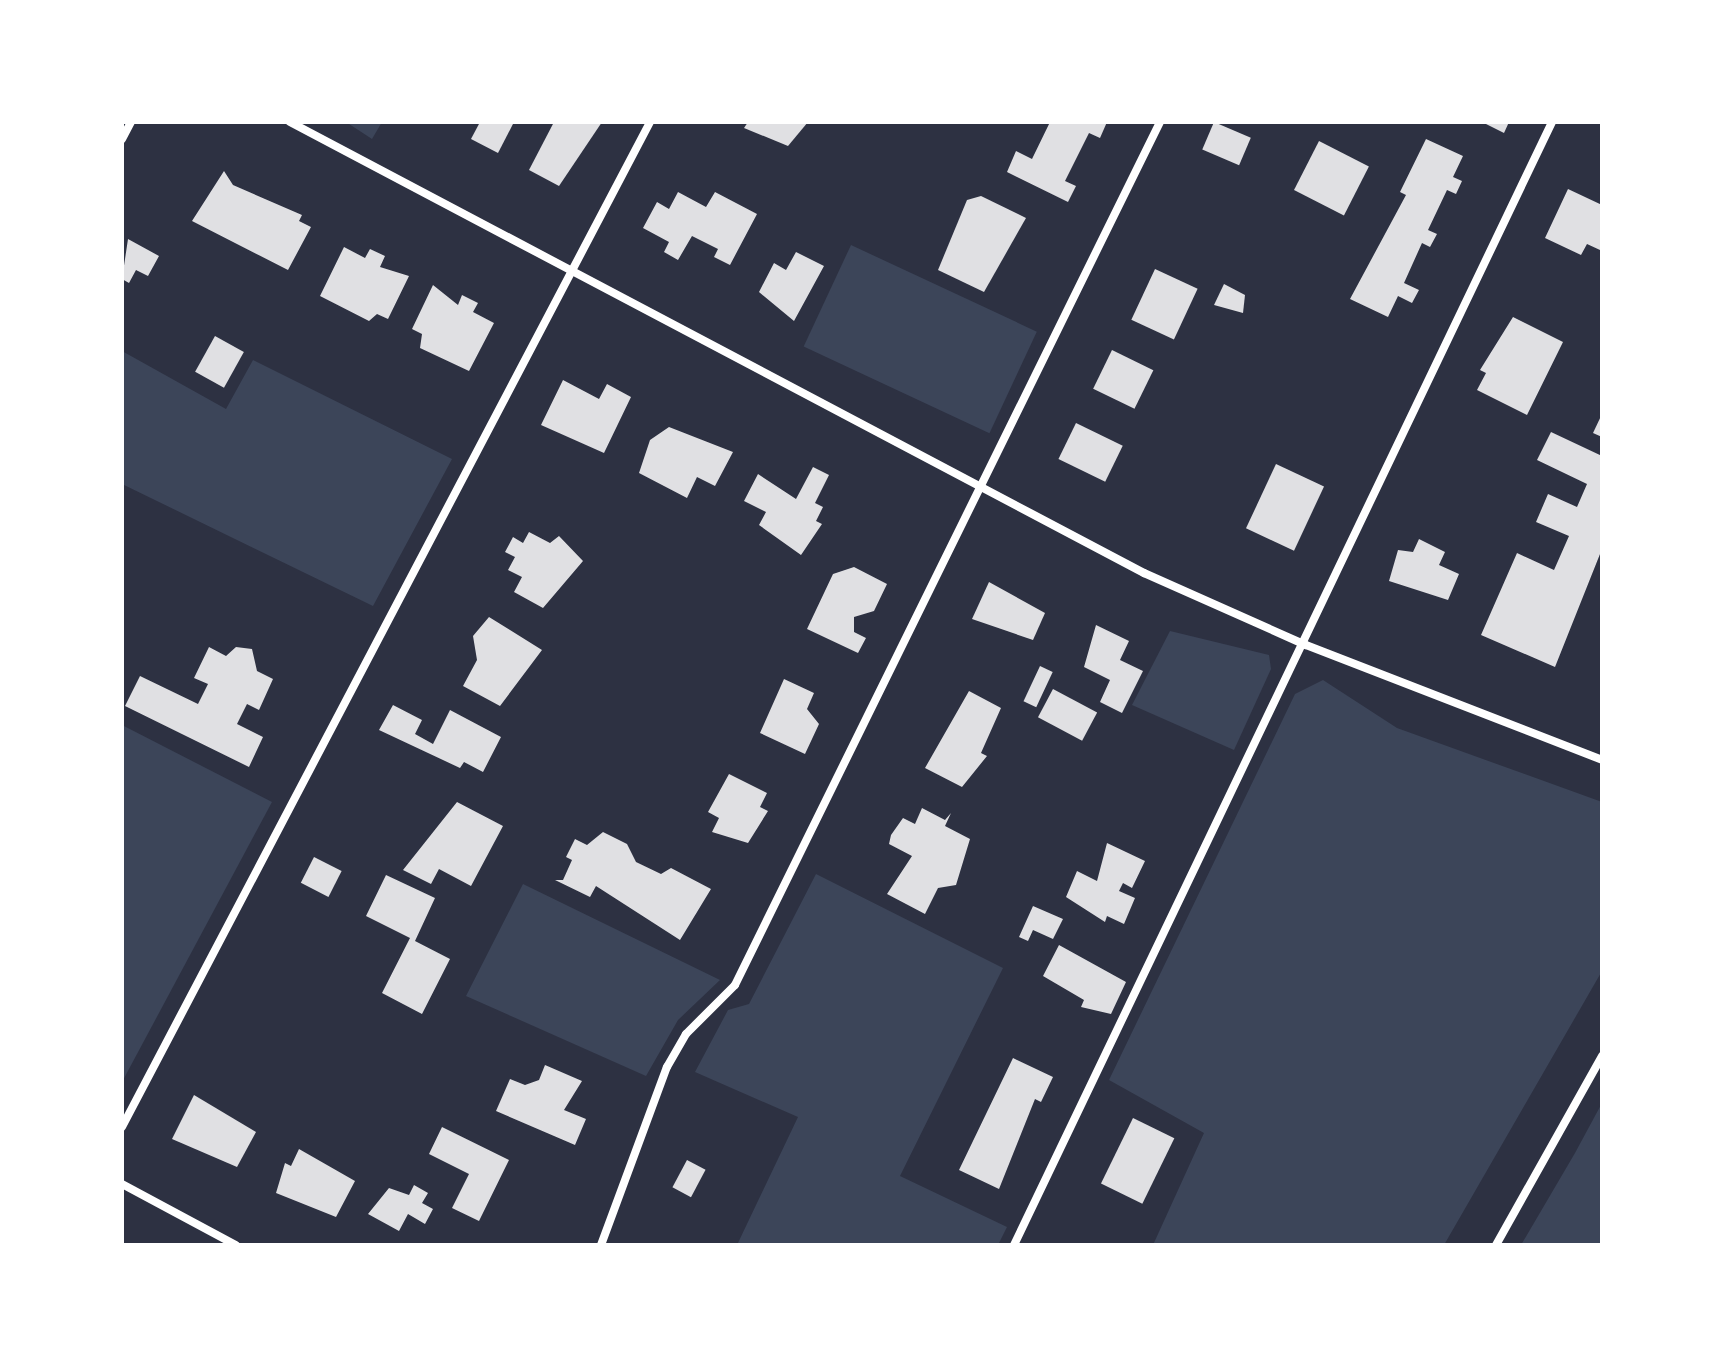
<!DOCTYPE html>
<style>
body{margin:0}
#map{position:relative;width:1724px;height:1367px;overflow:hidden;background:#2d3142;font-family:Spectral,serif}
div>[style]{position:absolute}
.green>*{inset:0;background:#3c4559;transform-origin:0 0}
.building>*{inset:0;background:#e0e0e3;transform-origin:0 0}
.minor>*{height:8px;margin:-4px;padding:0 4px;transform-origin:4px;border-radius:4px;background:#fff}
span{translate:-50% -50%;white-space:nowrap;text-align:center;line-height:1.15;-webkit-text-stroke:6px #fff;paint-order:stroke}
.frame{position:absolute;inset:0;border:124px solid #fff;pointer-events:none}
</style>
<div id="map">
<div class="green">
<i style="clip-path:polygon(346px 122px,382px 122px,372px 139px)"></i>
<i style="left:851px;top:245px;width:205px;height:112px;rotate:25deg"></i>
<i style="clip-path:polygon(122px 351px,226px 409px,253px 360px,452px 459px,373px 606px,122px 484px)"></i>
<i style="clip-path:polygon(1170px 631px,1269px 655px,1271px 669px,1234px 750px,1132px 705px)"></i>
<i style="clip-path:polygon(1323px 680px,1397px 728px,1602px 802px,1602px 971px,1444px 1245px,1153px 1245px,1204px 1133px,1109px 1080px,1295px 694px)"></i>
<i style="clip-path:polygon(122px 725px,272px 802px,122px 1082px)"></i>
<i style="clip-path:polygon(816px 874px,1003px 968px,900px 1176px,1007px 1227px,998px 1245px,737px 1245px,798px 1117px,695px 1072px,728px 1010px,749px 1004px)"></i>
<i style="clip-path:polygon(523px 884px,720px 980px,678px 1020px,646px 1076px,466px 996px)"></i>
<i style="clip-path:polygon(1602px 1103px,1602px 1245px,1521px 1245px,1575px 1153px)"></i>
</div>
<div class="building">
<i style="clip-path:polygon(480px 122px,514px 122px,498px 153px,471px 139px)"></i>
<i style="clip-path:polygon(554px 122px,602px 122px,559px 186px,529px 170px)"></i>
<i style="clip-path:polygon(748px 122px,808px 122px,788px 146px,744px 128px)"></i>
<i style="clip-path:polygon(1050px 122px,1107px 122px,1100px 138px,1089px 133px,1065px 181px,1076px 186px,1068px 202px,1007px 172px,1016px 151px,1032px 159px)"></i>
<i style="left:1214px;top:122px;width:40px;height:30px;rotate:23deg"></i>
<i style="clip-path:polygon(1482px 122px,1509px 122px,1504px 133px)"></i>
<i style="clip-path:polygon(1426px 139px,1463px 156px,1453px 177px,1462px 181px,1456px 194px,1447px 190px,1428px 230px,1437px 234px,1430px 247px,1422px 243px,1404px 283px,1419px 290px,1412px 303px,1398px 296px,1388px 317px,1350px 299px,1406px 195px,1400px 192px)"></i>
<i style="left:1319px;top:141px;width:56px;height:55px;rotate:27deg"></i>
<i style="clip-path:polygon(224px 171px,233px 185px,302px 215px,299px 221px,311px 227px,288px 270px,192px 221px)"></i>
<i style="clip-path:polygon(1568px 189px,1602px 205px,1600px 250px,1587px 244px,1581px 255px,1545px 238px)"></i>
<i style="clip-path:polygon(678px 192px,706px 207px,715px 192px,757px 214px,730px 265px,714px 257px,718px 249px,692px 236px,678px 260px,664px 252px,669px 242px,643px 228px,657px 202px,669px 209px)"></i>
<i style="clip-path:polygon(981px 196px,1026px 218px,984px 292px,938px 270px,967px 200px)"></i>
<i style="clip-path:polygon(128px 239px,159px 256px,148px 276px,136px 270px,129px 283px,122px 279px)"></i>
<i style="clip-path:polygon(344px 247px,365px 258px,370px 249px,385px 256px,380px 267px,409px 276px,388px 319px,377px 314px,369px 321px,320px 296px)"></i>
<i style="clip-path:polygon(796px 252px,824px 266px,794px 321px,759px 292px,774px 263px,786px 270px)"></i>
<i style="left:1155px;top:269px;width:47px;height:56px;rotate:25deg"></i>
<i style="clip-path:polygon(1224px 284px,1245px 295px,1243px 313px,1214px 305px)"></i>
<i style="clip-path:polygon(433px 285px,458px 305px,462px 295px,478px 303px,473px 312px,494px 323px,469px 371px,420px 348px,422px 334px,412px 329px)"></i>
<i style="clip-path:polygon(1513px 317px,1563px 342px,1527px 415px,1477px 390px,1486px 373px,1480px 370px)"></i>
<i style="left:215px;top:336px;width:33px;height:41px;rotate:29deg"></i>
<i style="left:1112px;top:350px;width:46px;height:43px;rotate:26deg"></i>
<i style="clip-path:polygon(563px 380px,599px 399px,607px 384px,631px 397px,604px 453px,541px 425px)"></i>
<i style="clip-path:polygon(1602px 414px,1602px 437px,1593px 433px)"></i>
<i style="left:1076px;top:423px;width:52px;height:40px;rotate:26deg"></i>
<i style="clip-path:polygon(669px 427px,733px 452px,715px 486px,697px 477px,687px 498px,639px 473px,650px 440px)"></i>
<i style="clip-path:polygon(1551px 432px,1602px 456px,1602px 549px,1555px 667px,1481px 635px,1517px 553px,1554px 570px,1569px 536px,1536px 522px,1548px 494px,1577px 507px,1587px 484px,1537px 460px)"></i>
<i style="left:1276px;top:464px;width:53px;height:71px;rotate:25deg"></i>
<i style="clip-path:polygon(813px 467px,829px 475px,815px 503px,823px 507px,816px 521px,822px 524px,801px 555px,759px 525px,766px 512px,744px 501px,758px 474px,796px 499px)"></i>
<i style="clip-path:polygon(529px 532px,550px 543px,559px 536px,583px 561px,543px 608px,514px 592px,522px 577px,508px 570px,515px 557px,505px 552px,513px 537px,523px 543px)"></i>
<i style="clip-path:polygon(1419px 539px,1445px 552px,1439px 565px,1459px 574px,1448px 600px,1389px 581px,1398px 550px,1413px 552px)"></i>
<i style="clip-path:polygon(854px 567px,887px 584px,874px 611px,854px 617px,854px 632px,866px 638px,858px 653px,807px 629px,833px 574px)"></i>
<i style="clip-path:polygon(989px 582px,1045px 613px,1033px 640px,972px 619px)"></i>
<i style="clip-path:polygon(489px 617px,542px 650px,500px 706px,463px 686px,477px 660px,473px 636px)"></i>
<i style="clip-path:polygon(1096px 625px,1129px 641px,1120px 660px,1143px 671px,1122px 713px,1100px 702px,1110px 680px,1084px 667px)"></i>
<i style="clip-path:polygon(209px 647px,226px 656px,236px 647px,252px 649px,257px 671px,273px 679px,259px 710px,247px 704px,237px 724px,263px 737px,249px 767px,125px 706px,140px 676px,198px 704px,208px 684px,194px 678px)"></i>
<i style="left:1040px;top:666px;width:14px;height:39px;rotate:25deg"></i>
<i style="clip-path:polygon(784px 679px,814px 693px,807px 709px,819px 724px,805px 754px,760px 733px)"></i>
<i style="left:1053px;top:689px;width:50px;height:32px;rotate:28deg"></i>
<i style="clip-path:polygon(969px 691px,1001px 708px,981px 753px,987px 756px,962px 787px,925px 768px)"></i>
<i style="clip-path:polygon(393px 705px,422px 720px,415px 734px,433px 744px,450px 710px,501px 737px,483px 772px,464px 762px,460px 768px,379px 730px)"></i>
<i style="clip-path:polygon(729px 774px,767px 793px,760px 807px,768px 811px,748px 843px,712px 832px,719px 818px,708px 812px)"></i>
<i style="clip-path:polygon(457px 802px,503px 826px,471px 886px,439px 869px,431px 884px,403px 870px)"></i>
<i style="clip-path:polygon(922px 808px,945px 820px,951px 813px,945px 826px,970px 839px,956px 885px,938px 888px,925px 914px,887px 894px,912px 856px,889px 844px,891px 835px,903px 818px,915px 824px)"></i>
<i style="clip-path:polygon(603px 832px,627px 844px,636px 862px,661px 874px,671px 868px,711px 889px,680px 940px,596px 886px,590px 897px,555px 880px,563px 880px,572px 860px,566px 857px,575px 839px,587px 845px)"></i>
<i style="clip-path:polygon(1107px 843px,1145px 861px,1132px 888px,1123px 883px,1119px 891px,1135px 898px,1124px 924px,1107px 916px,1105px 922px,1066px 897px,1077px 871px,1097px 881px)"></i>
<i style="left:314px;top:857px;width:31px;height:29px;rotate:27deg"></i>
<i style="clip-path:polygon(386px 875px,435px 898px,415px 941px,450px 959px,422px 1014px,382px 993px,410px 938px,366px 916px)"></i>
<i style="clip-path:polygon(1033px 906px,1063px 919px,1053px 939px,1033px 930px,1028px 941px,1019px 937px)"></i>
<i style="clip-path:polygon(1059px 945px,1126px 982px,1111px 1014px,1081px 1007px,1084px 1000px,1043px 976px)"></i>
<i style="clip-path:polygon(1013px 1058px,1053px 1077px,1041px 1102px,1035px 1099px,999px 1189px,959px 1170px)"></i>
<i style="clip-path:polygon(545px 1065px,582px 1081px,564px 1110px,586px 1119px,575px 1145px,496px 1111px,510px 1079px,525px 1085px,539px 1080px)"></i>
<i style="clip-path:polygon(194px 1095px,256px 1132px,237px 1167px,172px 1139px)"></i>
<i style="left:1133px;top:1118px;width:46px;height:73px;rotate:26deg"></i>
<i style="clip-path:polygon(442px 1127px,509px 1160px,479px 1221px,452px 1208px,469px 1174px,429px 1154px)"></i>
<i style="clip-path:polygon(299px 1149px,355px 1181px,336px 1217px,276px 1193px,285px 1163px,291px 1166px)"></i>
<i style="left:687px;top:1160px;width:21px;height:31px;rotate:28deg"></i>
<i style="clip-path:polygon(414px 1185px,428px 1193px,422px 1203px,433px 1209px,425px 1224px,408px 1214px,399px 1231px,368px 1214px,389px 1188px,409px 1195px)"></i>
</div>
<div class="minor">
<i style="left:290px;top:122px;width:966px;rotate:27.84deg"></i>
<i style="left:1144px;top:573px;width:177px;rotate:24deg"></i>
<i style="left:1306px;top:645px;width:318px;rotate:21.2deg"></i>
<i style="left:122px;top:139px;width:19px;rotate:-62deg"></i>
<i style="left:122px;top:1127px;width:1135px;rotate:-62.28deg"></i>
<i style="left:122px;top:1184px;width:129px;rotate:28.2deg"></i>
<i style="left:601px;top:1245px;width:190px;rotate:-69.7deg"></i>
<i style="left:667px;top:1067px;width:38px;rotate:-60deg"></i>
<i style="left:686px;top:1034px;width:69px;rotate:-45deg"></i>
<i style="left:735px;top:985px;width:962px;rotate:-63.78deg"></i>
<i style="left:1014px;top:1245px;width:1245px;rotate:-64.4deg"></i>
<i style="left:1496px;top:1245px;width:217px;rotate:-60.7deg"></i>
</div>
<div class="frame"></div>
</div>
